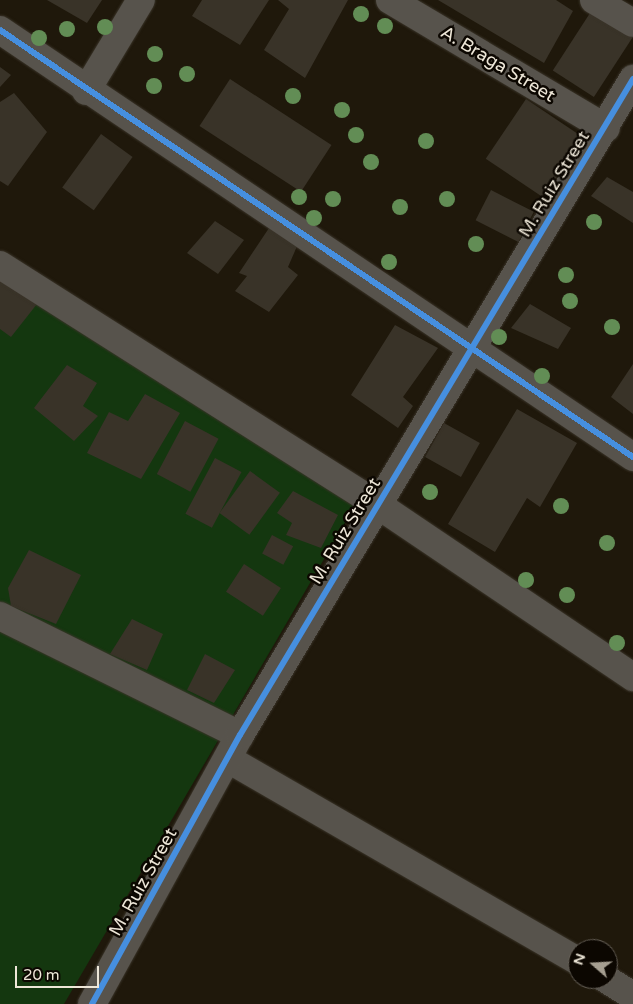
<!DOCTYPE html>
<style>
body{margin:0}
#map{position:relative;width:633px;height:1004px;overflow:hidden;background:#1f180b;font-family:"Varela Round",sans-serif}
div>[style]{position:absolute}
.green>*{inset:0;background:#14370f}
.building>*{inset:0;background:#393328;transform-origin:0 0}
.roads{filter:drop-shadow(0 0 1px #3a3429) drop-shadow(0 0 1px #3a3429)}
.minor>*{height:28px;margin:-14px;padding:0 14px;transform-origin:14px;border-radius:14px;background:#57534c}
.cycleway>*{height:6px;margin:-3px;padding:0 3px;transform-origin:3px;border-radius:3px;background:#468fdf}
.trees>*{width:16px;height:16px;margin:-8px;border-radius:50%;background:#628d55}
span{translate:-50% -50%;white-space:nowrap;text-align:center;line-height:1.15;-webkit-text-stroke:5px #0c0701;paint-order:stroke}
.street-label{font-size:18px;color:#ede6d7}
.north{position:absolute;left:568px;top:939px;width:50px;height:50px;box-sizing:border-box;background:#0c0701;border:1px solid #666057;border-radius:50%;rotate:289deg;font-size:14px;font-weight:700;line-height:20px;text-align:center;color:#ede6d7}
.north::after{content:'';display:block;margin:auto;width:18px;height:22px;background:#a59e90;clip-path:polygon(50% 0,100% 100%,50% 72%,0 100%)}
.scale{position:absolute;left:15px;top:966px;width:84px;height:22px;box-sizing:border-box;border:2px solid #ede6d7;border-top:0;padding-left:6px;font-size:15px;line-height:18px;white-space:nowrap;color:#ede6d7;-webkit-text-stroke:4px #0c0701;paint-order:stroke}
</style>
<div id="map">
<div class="green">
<i style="clip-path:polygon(0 263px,362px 494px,64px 1004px,0 1004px)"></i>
</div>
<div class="building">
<i style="clip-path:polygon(47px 0,102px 0,87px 23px)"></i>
<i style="clip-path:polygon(202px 0,269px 0,240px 45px,192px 16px)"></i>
<i style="clip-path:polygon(278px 0,348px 0,305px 78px,264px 50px,289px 9px)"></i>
<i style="clip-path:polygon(438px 0,556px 0,573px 11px,544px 63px)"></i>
<i style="left:592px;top:10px;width:49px;height:72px;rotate:33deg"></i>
<i style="clip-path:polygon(0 67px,11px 75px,0 87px)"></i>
<i style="left:230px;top:79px;width:121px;height:56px;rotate:33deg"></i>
<i style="clip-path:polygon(14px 93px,47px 132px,8px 186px,0 181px,0 102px)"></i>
<i style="left:526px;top:99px;width:69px;height:72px;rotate:34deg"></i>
<i style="left:101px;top:134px;width:39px;height:66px;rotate:36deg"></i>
<i style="clip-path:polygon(607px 177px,633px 192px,633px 223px,591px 196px)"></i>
<i style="left:491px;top:190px;width:48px;height:34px;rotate:27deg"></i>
<i style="clip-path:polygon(215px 221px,244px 240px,218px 274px,187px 253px)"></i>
<i style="clip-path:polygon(269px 228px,298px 244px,288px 267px,298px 275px,269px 312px,235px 291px,247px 276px,239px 273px)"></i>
<i style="clip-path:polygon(0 277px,37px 304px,11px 337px,0 329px)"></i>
<i style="clip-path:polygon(530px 304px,571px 328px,558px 349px,511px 328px)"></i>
<i style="clip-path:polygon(395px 325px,438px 348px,403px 397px,413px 406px,398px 428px,351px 395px)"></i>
<i style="clip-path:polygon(633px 364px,633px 414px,611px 397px)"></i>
<i style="clip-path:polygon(67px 365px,97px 383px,83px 406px,98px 416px,74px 441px,34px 408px)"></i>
<i style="clip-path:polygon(145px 394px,180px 413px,141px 479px,87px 453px,109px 412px,128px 421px)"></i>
<i style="clip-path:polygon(517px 409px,577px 443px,540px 507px,527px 498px,495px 552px,448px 524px)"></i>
<i style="left:185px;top:421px;width:38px;height:60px;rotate:28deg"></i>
<i style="left:444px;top:423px;width:41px;height:39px;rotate:29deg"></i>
<i style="left:215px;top:458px;width:30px;height:63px;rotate:28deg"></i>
<i style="left:250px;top:471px;width:37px;height:52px;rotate:36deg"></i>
<i style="clip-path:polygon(293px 491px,338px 515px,321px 548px,286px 535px,292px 523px,277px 513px)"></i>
<i style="left:272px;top:535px;width:24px;height:21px;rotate:28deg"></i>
<i style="clip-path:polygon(29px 550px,81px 575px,56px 624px,11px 606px,8px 588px)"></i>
<i style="left:244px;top:564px;width:44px;height:33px;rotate:33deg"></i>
<i style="clip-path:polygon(132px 619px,163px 634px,147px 670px,110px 654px)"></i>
<i style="clip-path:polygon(205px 654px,235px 670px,214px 703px,187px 690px)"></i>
</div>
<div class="roads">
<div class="minor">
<i style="left:390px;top:0;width:251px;rotate:30.7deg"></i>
<i style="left:594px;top:0;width:45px;rotate:30.5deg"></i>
<i style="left:0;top:30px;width:764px;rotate:34deg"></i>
<i style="left:86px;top:91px;width:106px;rotate:-58.9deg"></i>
<i style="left:0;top:265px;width:448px;rotate:32.4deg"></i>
<i style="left:378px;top:505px;width:308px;rotate:34deg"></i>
<i style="left:0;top:616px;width:268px;rotate:26.4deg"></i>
<i style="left:228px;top:759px;width:404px;rotate:30deg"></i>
<i style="left:606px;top:979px;width:32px;rotate:32deg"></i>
<i style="left:92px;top:1004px;width:307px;rotate:-61.2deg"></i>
<i style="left:240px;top:735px;width:765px;rotate:-59.07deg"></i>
</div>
</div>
<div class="cycleway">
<i style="left:0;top:30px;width:764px;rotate:34deg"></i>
<i style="left:92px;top:1004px;width:307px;rotate:-61.2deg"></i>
<i style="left:240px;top:735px;width:765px;rotate:-59.07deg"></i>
</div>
<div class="trees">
<i style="left:361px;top:14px"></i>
<i style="left:385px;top:26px"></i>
<i style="left:105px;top:27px"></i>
<i style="left:67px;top:29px"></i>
<i style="left:39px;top:38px"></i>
<i style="left:155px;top:54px"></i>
<i style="left:187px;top:74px"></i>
<i style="left:154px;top:86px"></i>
<i style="left:293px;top:96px"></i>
<i style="left:342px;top:110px"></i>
<i style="left:356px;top:135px"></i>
<i style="left:426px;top:141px"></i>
<i style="left:371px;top:162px"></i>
<i style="left:299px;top:197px"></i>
<i style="left:333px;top:199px"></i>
<i style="left:447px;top:199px"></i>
<i style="left:400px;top:207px"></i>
<i style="left:314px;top:218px"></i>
<i style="left:594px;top:222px"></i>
<i style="left:476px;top:244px"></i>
<i style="left:389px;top:262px"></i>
<i style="left:566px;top:275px"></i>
<i style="left:570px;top:301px"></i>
<i style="left:612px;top:327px"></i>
<i style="left:499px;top:337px"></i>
<i style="left:542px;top:376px"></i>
<i style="left:430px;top:492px"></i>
<i style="left:561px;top:506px"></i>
<i style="left:607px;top:543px"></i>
<i style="left:526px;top:580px"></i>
<i style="left:567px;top:595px"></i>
<i style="left:617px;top:643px"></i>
</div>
<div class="street-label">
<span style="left:498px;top:64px;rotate:31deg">A. Braga Street</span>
<span style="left:554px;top:184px;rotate:-59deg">M. Ruiz Street</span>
<span style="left:345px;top:531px;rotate:-59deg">M. Ruiz Street</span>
<span style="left:143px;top:882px;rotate:-61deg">M. Ruiz Street</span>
</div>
<div class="north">N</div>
<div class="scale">20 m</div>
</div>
